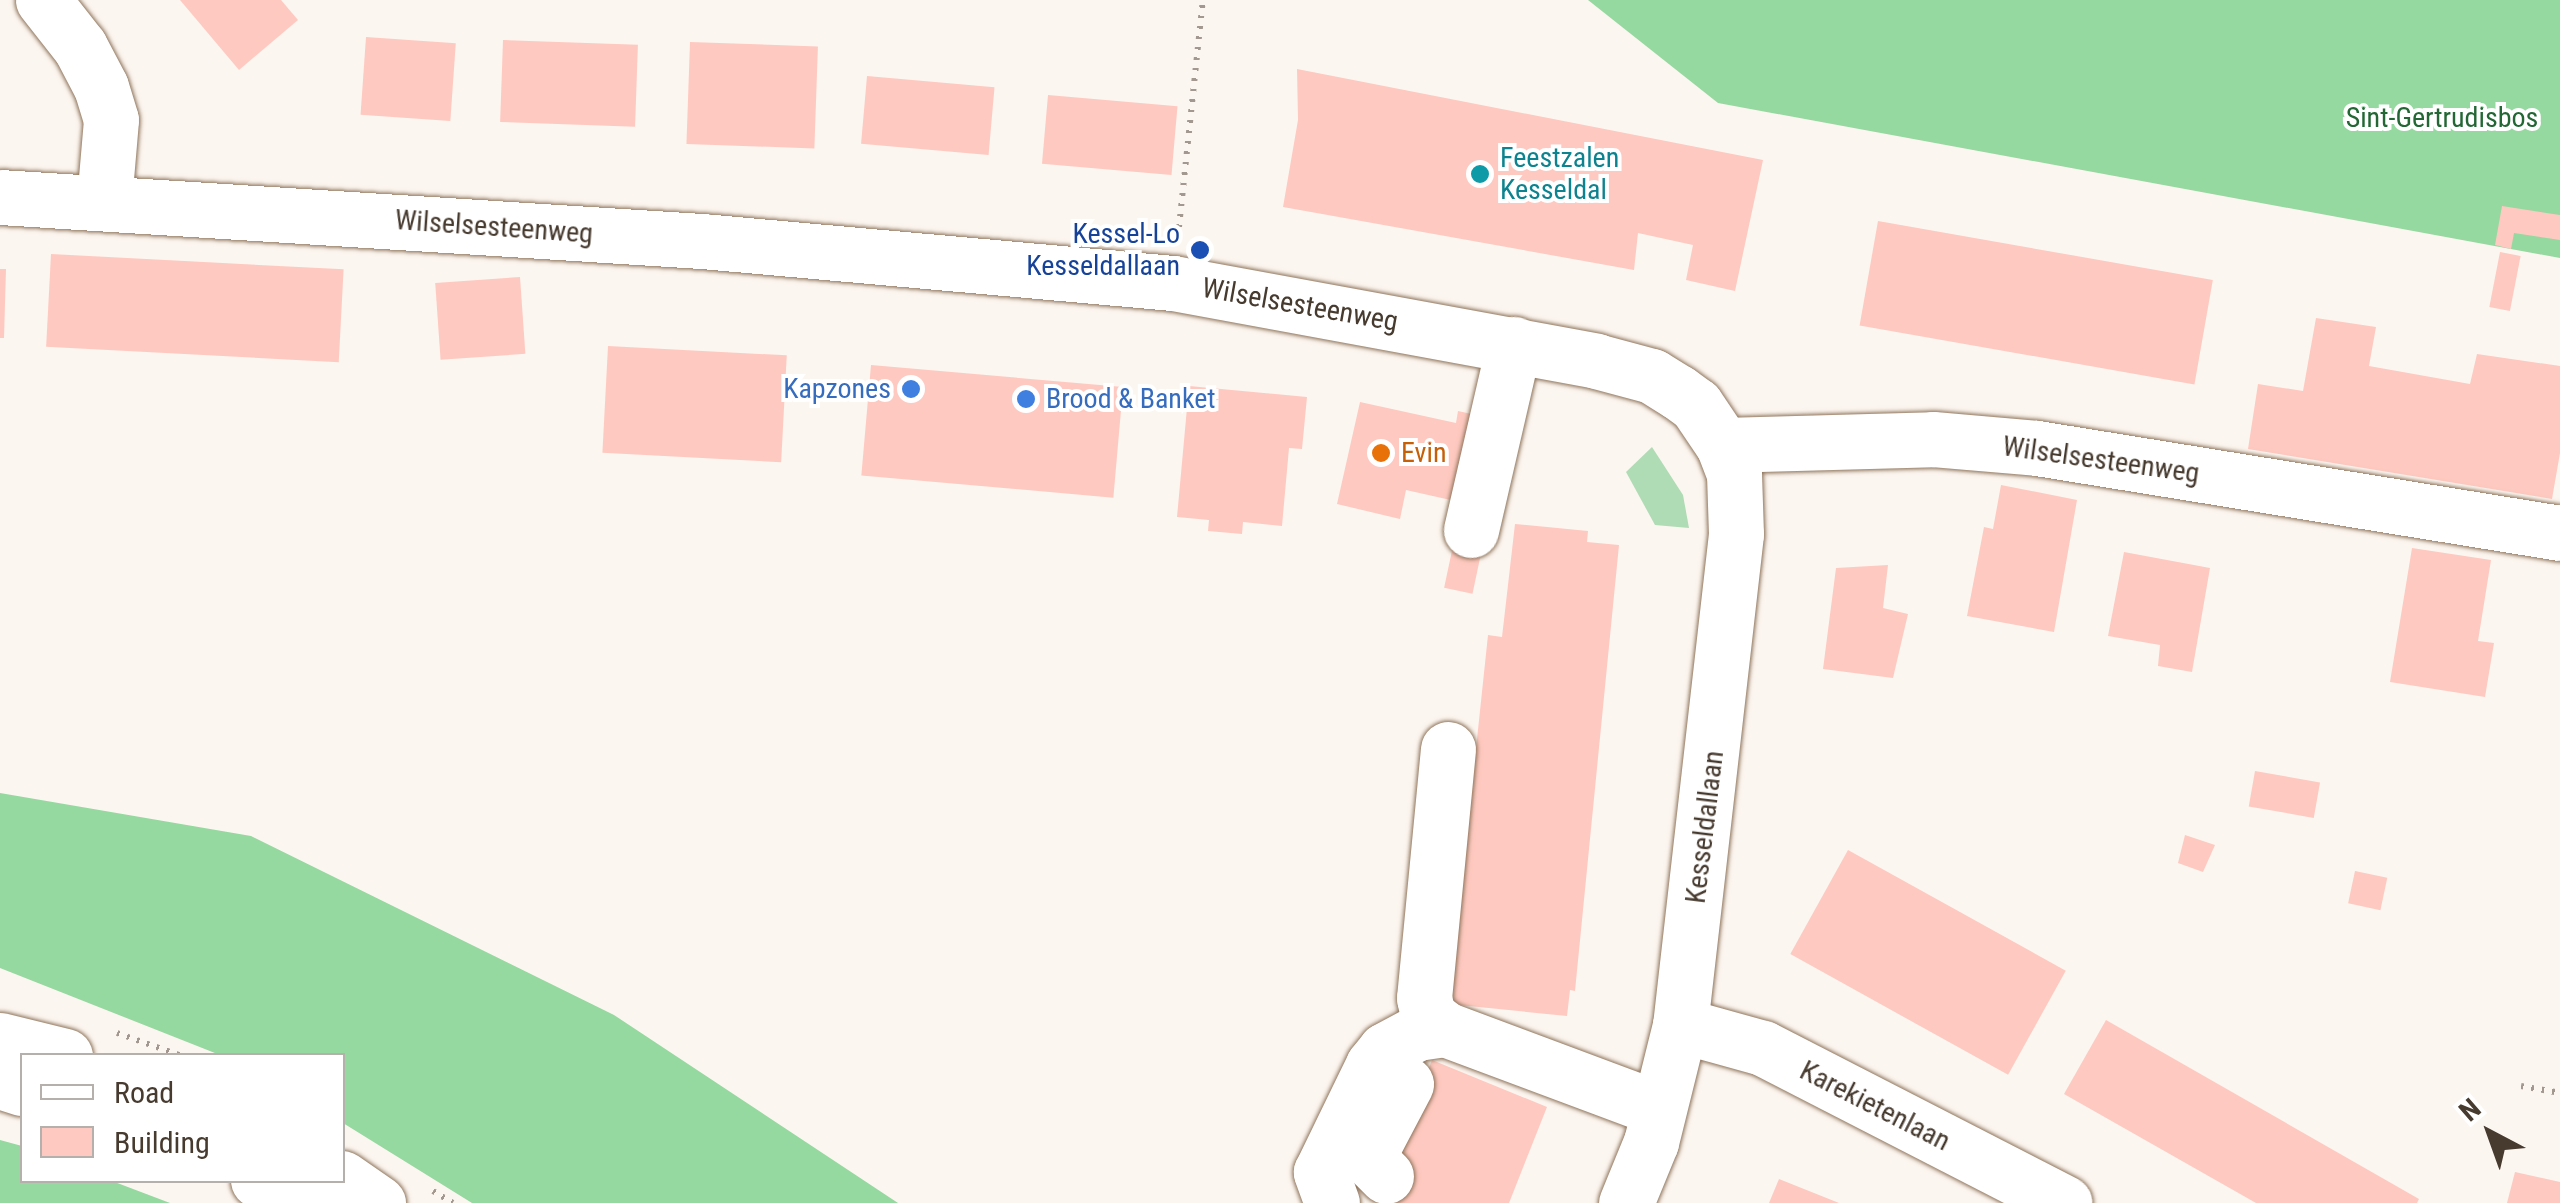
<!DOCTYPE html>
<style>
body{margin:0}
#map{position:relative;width:2560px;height:1203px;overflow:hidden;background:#fcf6f0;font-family:"Roboto Condensed",sans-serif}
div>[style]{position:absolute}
.green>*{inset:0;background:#afdbb5}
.forest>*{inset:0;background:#95d8a0}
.building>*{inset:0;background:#fec9c0;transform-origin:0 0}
.path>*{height:6px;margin-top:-3px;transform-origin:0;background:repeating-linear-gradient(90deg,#a29890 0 2.5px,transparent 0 10.5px)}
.roads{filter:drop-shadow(0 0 2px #8f745b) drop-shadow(0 0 2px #8f745b)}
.minor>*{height:55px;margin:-27.5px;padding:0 27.5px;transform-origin:27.5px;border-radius:27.5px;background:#fff}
.dots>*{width:28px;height:28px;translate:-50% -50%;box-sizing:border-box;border:5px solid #fff;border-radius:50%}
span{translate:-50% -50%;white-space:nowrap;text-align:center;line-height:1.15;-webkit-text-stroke:8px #fff;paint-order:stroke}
.park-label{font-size:28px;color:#226734}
.culture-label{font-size:28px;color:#0d838f}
.left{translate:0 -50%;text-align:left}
.street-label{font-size:28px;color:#473a2f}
.transit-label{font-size:28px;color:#164399}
.right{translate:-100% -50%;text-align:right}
.shop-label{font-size:28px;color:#366cbe}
.food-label{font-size:28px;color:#c56008}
.legend{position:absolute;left:20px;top:1053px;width:325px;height:130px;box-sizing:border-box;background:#fff;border:2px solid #b5b0ac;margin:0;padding:12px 18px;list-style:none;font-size:30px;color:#473a2f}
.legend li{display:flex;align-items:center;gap:20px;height:50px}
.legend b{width:50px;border:2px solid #b5b0ac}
.north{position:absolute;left:2440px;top:1083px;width:100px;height:100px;-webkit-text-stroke:8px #fff;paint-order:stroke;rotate:319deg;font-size:28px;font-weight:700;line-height:40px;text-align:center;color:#473a2f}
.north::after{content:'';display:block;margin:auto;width:35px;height:45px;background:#473a2f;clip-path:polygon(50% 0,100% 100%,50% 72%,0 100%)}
</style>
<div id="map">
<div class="green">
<i style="clip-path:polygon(1652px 447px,1683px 495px,1689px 528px,1655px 525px,1626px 472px)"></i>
</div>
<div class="forest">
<i style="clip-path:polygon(1588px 0,2560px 0,2560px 258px,1718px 103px)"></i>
<i style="clip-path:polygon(0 793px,251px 836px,614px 1015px,898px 1203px,472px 1203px,343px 1123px,342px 1056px,220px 1055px,0 968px)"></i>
<i style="clip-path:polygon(0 1140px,22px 1146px,22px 1180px,112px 1181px,170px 1203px,0 1203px)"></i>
</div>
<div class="building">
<i style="clip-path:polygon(180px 0,281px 0,298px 20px,239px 70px)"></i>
<i style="left:366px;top:37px;width:90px;height:78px;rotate:4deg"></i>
<i style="left:503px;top:40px;width:135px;height:82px;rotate:2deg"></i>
<i style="left:690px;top:42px;width:128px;height:102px;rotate:2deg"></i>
<i style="clip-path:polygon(1297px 69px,1763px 160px,1735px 291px,1686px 280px,1693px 245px,1638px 233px,1634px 270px,1283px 207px,1298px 120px)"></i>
<i style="left:867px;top:76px;width:128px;height:68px;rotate:5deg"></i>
<i style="left:1048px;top:95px;width:130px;height:69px;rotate:5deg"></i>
<i style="clip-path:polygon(2502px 206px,2560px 215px,2560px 240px,2514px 233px,2511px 249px,2495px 245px)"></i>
<i style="left:1878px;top:221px;width:340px;height:106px;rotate:10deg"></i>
<i style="left:2500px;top:252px;width:21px;height:56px;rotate:11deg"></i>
<i style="left:51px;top:254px;width:293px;height:93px;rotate:3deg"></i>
<i style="clip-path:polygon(0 269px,6px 269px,4px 338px,0 338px)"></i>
<i style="left:520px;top:277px;width:77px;height:85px;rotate:86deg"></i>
<i style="clip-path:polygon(2316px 318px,2376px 327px,2369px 366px,2470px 384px,2477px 354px,2560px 366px,2560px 453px,2552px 499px,2248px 449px,2258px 384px,2303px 391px)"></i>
<i style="left:608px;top:346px;width:179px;height:107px;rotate:3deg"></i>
<i style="left:871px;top:365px;width:253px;height:111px;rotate:5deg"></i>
<i style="clip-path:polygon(1189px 386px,1307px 397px,1302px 449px,1289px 448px,1282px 526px,1243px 522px,1242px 534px,1208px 531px,1209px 520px,1177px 517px)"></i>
<i style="clip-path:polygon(1360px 402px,1456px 423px,1458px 411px,1485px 417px,1464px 503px,1406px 490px,1400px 519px,1337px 504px)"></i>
<i style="clip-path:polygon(2001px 485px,2077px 500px,2054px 632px,1967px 616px,1984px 527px,1993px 529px)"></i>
<i style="clip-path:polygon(1515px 524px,1588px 531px,1587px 542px,1619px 545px,1575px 991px,1570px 990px,1567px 1016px,1449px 1004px,1488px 635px,1502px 637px)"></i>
<i style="left:1457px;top:527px;width:29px;height:62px;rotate:12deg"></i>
<i style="clip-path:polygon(2412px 548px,2491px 560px,2478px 641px,2494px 643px,2485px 697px,2390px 682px)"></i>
<i style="clip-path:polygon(2124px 552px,2210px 568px,2192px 672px,2158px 666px,2160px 645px,2108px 636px)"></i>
<i style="clip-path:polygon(1888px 565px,1883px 608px,1908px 614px,1893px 678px,1823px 669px,1836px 568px)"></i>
<i style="left:2255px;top:771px;width:66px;height:36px;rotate:10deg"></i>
<i style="clip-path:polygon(2185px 835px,2215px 845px,2203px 872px,2178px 863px)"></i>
<i style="left:1848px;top:850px;width:249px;height:119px;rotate:29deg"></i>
<i style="left:2355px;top:871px;width:33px;height:33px;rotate:12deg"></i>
<i style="clip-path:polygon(2106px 1020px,2419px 1199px,2417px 1203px,2256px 1203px,2064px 1094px)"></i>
<i style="clip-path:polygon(1432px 1060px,1547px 1107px,1509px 1203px,1377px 1203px)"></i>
<i style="clip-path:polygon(2515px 1172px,2560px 1182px,2560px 1203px,2507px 1203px)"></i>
<i style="clip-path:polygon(1779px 1179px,1839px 1203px,1769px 1203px)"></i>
</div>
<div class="path">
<i style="left:1179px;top:227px;width:228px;rotate:-84deg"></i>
<i style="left:117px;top:1033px;width:69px;rotate:19.5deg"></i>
<i style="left:2521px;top:1086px;width:40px;rotate:10deg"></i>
<i style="left:433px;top:1191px;width:23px;rotate:31deg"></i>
</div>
<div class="roads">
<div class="minor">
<i style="left:43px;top:0;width:60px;rotate:51.8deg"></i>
<i style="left:80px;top:47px;width:45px;rotate:62.3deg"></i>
<i style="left:101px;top:87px;width:34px;rotate:73deg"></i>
<i style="left:111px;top:120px;width:82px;rotate:94.9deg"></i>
<i style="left:0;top:197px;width:703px;rotate:3.59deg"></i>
<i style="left:702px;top:241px;width:473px;rotate:5.1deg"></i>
<i style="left:1173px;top:283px;width:430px;rotate:10.4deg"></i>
<i style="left:1596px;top:361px;width:58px;rotate:15deg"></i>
<i style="left:1652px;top:376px;width:31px;rotate:32deg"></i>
<i style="left:1678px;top:392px;width:22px;rotate:36deg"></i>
<i style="left:1696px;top:405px;width:48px;rotate:56deg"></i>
<i style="left:1723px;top:445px;width:31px;rotate:69deg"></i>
<i style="left:1734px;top:474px;width:60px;rotate:88.1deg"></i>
<i style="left:1736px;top:534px;width:494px;rotate:96.5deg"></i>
<i style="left:1680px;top:1025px;width:121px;rotate:103.9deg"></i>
<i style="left:1651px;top:1142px;width:66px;rotate:112.3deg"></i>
<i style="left:1723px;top:445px;width:210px;rotate:-1.6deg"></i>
<i style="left:1933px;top:439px;width:104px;rotate:4.9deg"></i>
<i style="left:2037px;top:448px;width:530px;rotate:9.23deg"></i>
<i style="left:1471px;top:530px;width:191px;rotate:-77deg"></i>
<i style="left:1448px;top:749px;width:250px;rotate:95.5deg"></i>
<i style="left:1424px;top:998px;width:18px;rotate:77deg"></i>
<i style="left:1428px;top:1016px;width:21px;rotate:37deg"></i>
<i style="left:1445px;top:1029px;width:228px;rotate:20.5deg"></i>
<i style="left:1680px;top:1025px;width:86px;rotate:15.5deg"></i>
<i style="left:1763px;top:1048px;width:339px;rotate:27.2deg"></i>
<i style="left:0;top:1040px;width:67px;rotate:13.8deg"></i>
<i style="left:0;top:1081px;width:23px;rotate:18deg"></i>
<i style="left:1386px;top:1176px;width:20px;rotate:-135deg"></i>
<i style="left:1372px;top:1162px;width:17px;rotate:-83deg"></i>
<i style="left:1374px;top:1145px;width:69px;rotate:-62.3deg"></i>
<i style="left:342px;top:1178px;width:44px;rotate:34.8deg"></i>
<i style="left:258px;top:1180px;width:52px;rotate:26.1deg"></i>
<i style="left:1332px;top:1203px;width:33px;rotate:-110deg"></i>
<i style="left:1321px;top:1172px;width:119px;rotate:-64.1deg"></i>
<i style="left:1373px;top:1065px;width:19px;rotate:-51deg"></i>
<i style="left:1385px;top:1050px;width:36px;rotate:-28deg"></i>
<i style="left:1417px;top:1033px;width:28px;rotate:-8deg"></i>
</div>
</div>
<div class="dots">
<i style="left:1480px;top:174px;background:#0f9aa8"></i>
<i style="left:1200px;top:250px;background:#1a4fb4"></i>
<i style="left:911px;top:389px;background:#3f7fe0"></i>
<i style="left:1026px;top:399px;background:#3f7fe0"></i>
<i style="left:1381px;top:453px;background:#e8710a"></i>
</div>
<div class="park-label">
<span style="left:2442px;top:118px">Sint-Gertrudisbos</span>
</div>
<div class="culture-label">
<span class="left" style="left:1500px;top:174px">Feestzalen<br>Kesseldal</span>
</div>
<div class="street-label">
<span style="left:494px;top:227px;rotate:4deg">Wilselsesteenweg</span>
<span style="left:1300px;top:305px;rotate:10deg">Wilselsesteenweg</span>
<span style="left:2101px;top:460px;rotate:8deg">Wilselsesteenweg</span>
<span style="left:1705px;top:827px;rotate:-83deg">Kesseldallaan</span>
<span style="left:1875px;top:1106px;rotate:27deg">Karekietenlaan</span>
</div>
<div class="transit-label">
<span class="right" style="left:1180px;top:250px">Kessel-Lo<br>Kesseldallaan</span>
</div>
<div class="shop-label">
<span class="right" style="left:891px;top:389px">Kapzones</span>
<span class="left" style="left:1046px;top:399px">Brood &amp; Banket</span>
</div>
<div class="food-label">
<span class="left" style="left:1401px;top:453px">Evin</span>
</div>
<ul class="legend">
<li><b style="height:12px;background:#fff"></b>Road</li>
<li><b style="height:28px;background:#fec9c0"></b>Building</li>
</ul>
<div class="north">N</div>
</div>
